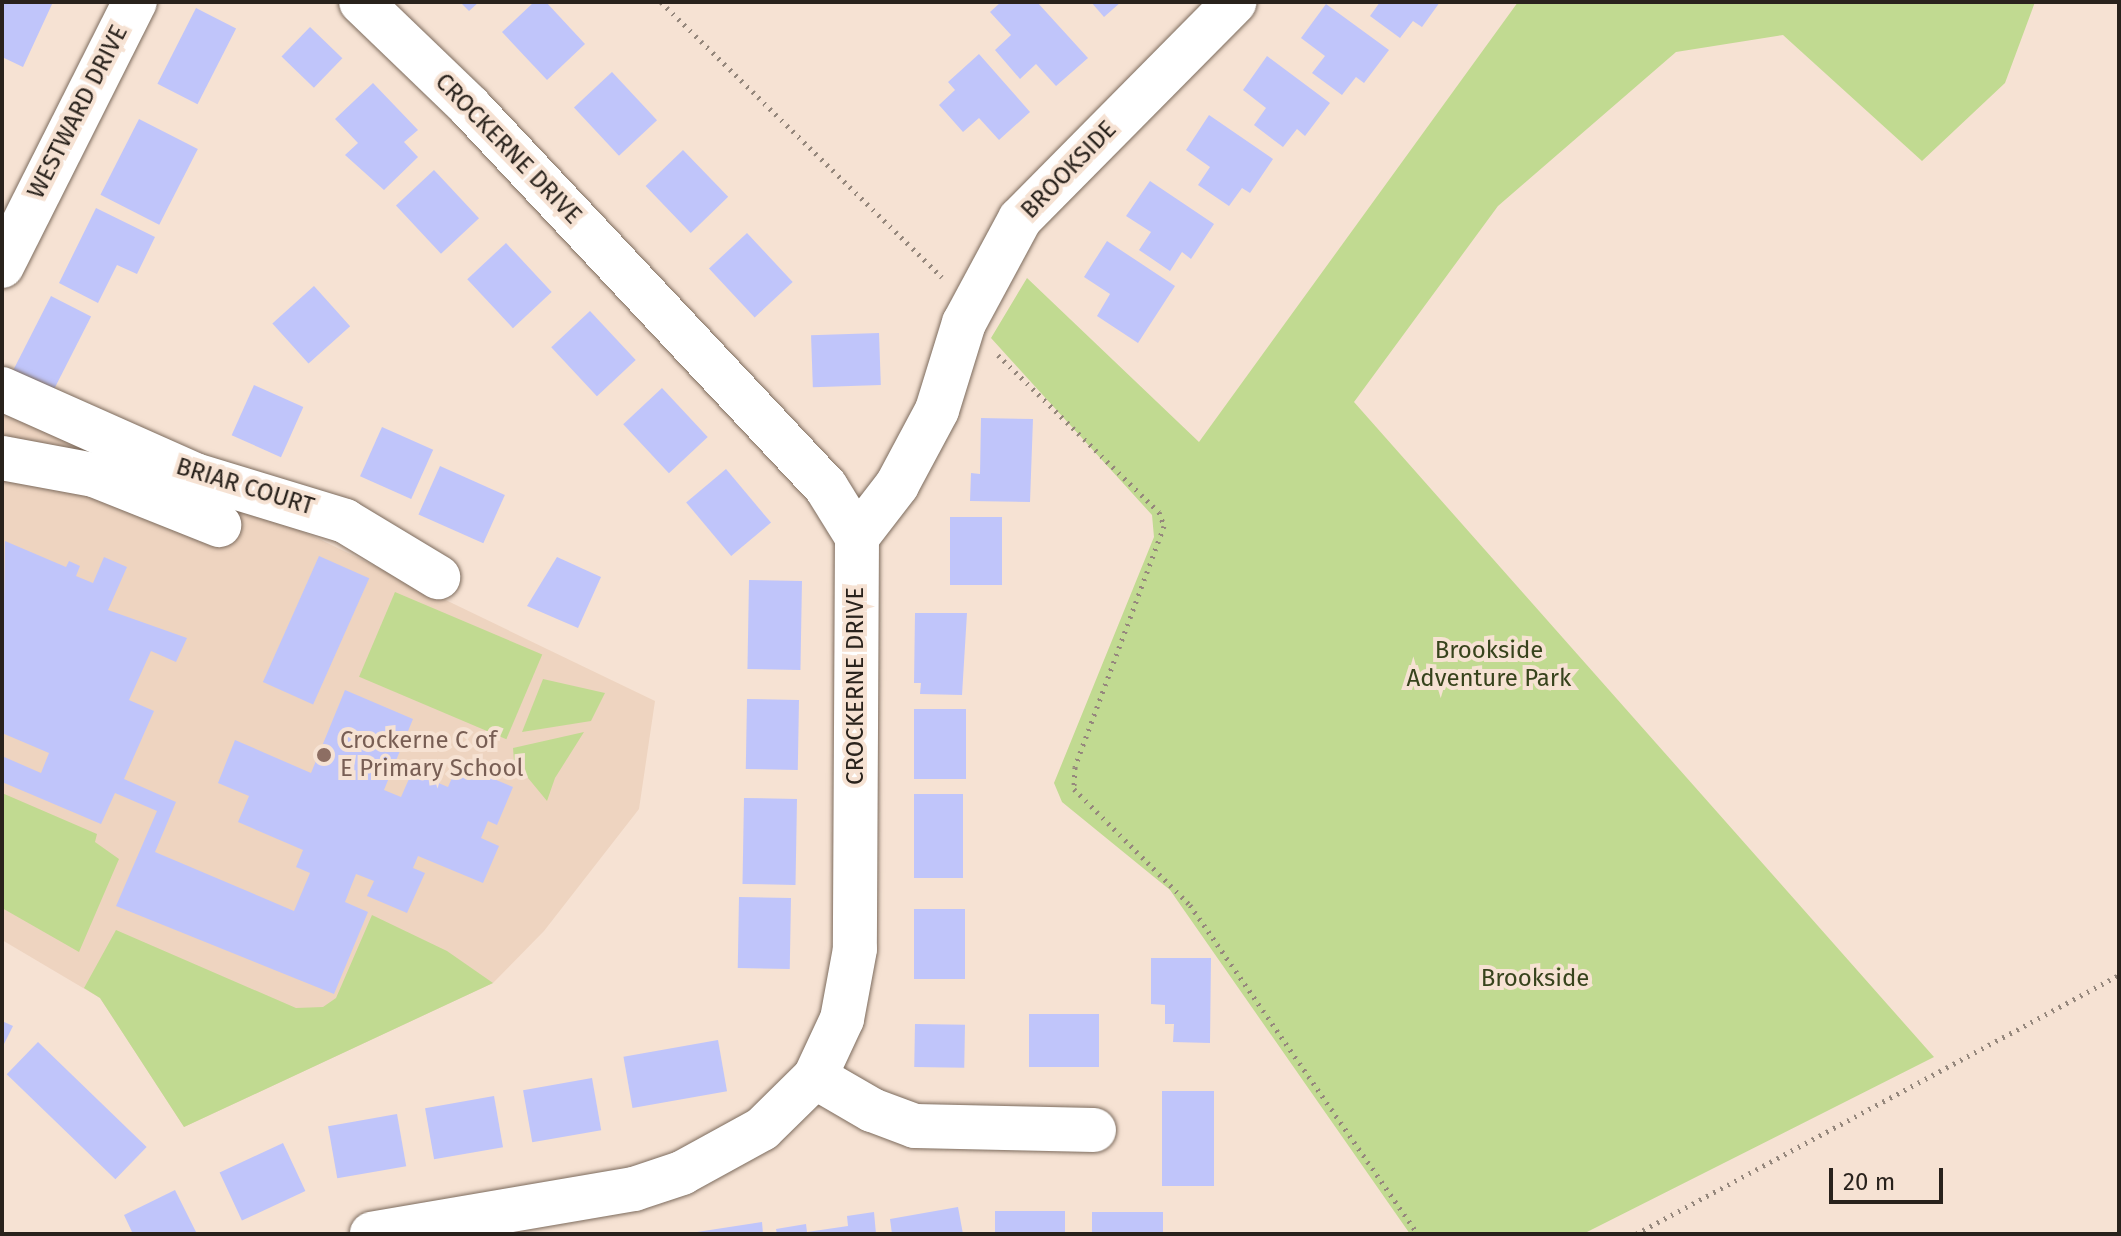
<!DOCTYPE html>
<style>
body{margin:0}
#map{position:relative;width:2121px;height:1236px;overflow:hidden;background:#f6e2d3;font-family:"Fira Sans",sans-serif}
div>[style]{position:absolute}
.built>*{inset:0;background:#eed4c0}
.green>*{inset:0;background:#c1da91;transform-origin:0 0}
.building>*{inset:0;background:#c0c5fa;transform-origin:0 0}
.path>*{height:5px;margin-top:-2.5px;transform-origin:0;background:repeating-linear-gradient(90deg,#95877c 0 2px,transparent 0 8px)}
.roads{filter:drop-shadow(0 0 2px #7c6b5d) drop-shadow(0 0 2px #7c6b5d)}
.minor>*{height:44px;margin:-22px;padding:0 22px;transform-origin:22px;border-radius:22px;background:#fff}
.dots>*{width:22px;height:22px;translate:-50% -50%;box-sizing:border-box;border:4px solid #f6e2d3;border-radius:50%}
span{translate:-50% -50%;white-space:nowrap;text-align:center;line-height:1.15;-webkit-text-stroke:8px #f6e2d3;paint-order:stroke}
.street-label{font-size:24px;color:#29221c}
.park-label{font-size:24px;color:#37431c}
.education-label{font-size:24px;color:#785e54}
.left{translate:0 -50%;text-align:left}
.frame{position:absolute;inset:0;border:4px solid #29221c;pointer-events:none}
.scale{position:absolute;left:1829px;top:1168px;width:114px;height:36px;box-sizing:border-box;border:4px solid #29221c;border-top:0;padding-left:10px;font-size:24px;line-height:28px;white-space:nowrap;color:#29221c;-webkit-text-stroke:6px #f6e2d3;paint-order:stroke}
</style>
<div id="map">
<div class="built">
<i style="clip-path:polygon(2px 402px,319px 539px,655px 701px,639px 809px,544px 931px,493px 983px,184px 1127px,100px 998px,2px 940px)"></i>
</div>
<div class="green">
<i style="clip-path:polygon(1518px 2px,2035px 2px,2005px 83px,1922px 161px,1783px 35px,1676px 52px,1498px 206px,1354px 402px,1934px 1057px,1583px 1234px,1410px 1234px,1170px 890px,1062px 802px,1054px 783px,1154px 537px,1152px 515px,991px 338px,1027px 278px,1199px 442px)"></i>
<i style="left:395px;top:592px;width:160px;height:92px;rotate:23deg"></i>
<i style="clip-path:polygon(543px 679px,605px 693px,591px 721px,522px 732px)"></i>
<i style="clip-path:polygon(584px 732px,555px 778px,547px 801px,514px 761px,513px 748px)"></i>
<i style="clip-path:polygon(2px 793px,97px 834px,95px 842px,119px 859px,79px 952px,2px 908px)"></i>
<i style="clip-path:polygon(372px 915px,447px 951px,493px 983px,184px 1127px,100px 998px,84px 988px,116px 930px,296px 1008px,323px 1007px,336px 998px)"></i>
</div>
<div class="building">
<i style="clip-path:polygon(4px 2px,53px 2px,23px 67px,2px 57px)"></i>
<i style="clip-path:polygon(460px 2px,479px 2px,469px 11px)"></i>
<i style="clip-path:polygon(534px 2px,546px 2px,585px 44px,547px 80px,502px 32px)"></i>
<i style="clip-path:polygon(1001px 2px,1037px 2px,1088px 58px,1056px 86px,1036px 64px,1020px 79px,995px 50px,1011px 35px,990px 12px)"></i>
<i style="clip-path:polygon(1091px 2px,1121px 2px,1104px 17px)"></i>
<i style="clip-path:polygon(1380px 2px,1440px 2px,1422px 27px,1413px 21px,1400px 38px,1370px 16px)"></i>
<i style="clip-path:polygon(1326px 4px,1389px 50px,1364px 83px,1356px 77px,1342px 95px,1312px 73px,1325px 56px,1301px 38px)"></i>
<i style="left:196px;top:8px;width:45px;height:85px;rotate:27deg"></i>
<i style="left:310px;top:27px;width:45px;height:41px;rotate:44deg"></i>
<i style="clip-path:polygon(979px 54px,1030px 112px,999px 140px,979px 118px,963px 132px,939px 105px,955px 90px,948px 82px)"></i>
<i style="clip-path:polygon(1267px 56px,1330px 103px,1305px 136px,1297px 129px,1283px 147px,1254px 125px,1266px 108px,1243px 90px)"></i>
<i style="left:612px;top:72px;width:66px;height:52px;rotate:47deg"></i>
<i style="clip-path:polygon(373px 83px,418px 130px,404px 142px,418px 157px,384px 190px,345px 155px,358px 143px,335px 119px)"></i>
<i style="clip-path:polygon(1209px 115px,1273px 159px,1250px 193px,1242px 188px,1229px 206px,1198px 185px,1210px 167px,1186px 150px)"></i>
<i style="left:139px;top:119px;width:66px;height:85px;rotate:27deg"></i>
<i style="left:683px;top:150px;width:65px;height:52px;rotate:46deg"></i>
<i style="left:434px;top:170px;width:66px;height:52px;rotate:47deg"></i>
<i style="clip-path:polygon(1150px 181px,1214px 224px,1191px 259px,1182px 252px,1170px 271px,1139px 250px,1151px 232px,1126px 216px)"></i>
<i style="clip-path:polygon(96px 208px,155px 237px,137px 274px,117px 265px,98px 303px,59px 283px)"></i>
<i style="left:747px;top:233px;width:67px;height:52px;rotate:47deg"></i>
<i style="clip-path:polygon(1107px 241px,1175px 286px,1138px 343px,1097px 316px,1110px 294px,1084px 277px)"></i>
<i style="left:506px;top:243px;width:67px;height:53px;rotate:47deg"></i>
<i style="left:314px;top:286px;width:54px;height:56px;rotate:48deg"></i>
<i style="left:51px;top:296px;width:45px;height:85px;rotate:27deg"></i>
<i style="left:590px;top:311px;width:67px;height:53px;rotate:47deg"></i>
<i style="left:879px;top:333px;width:52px;height:68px;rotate:88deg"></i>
<i style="left:254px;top:385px;width:54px;height:55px;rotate:24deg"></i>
<i style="left:662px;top:388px;width:67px;height:53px;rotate:47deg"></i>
<i style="clip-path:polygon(981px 418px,1033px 419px,1030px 502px,970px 501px,971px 473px,980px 474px)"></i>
<i style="left:382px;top:427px;width:56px;height:54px;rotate:24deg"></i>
<i style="left:440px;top:466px;width:71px;height:53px;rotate:24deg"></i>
<i style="left:726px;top:469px;width:70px;height:52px;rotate:50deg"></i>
<i style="left:950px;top:517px;width:52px;height:68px"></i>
<i style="clip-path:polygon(5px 541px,66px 567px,69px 561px,80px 566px,76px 576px,93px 583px,104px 557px,127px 567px,108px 610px,187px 638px,176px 662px,151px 651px,129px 700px,154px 711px,124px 779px,176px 802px,155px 852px,294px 911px,310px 873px,296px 867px,303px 850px,238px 822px,249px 796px,218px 783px,235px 740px,311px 773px,345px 690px,413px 719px,384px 790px,401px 797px,412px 772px,448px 787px,458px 764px,513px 787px,497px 825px,488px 821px,481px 838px,499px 846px,483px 883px,418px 856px,413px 868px,425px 873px,407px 913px,367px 896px,374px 881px,356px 874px,345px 902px,368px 912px,334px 994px,116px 906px,157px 811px,115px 793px,101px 824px,2px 782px,2px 756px,41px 773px,49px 753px,2px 733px)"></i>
<i style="left:319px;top:556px;width:55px;height:138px;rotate:24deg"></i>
<i style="clip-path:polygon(557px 557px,601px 577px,578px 628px,527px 606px)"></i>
<i style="left:749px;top:580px;width:53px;height:89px;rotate:1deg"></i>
<i style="clip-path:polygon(915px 613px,967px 613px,962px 695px,920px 694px,921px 683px,914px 683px)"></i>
<i style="left:747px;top:699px;width:52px;height:70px;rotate:1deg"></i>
<i style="left:914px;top:709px;width:52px;height:70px"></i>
<i style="left:914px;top:794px;width:49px;height:84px"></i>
<i style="left:744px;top:798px;width:53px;height:86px;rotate:1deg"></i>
<i style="left:739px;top:897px;width:52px;height:71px;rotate:1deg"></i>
<i style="left:914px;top:909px;width:51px;height:70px"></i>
<i style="clip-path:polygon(1151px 958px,1211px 958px,1210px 1043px,1173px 1042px,1174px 1024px,1165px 1024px,1165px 1005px,1151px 1004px)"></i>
<i style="left:1099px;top:1014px;width:53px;height:70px;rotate:90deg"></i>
<i style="clip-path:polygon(2px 1021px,13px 1026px,2px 1048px)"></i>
<i style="left:915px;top:1024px;width:50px;height:43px;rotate:1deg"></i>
<i style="left:718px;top:1040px;width:52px;height:96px;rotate:80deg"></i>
<i style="left:38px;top:1042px;width:151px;height:45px;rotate:44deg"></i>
<i style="left:592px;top:1078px;width:53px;height:70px;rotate:80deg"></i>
<i style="left:1162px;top:1091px;width:52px;height:95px"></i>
<i style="left:494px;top:1096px;width:52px;height:70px;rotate:80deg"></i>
<i style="left:397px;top:1114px;width:53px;height:70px;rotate:80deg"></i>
<i style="left:283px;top:1143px;width:53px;height:70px;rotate:65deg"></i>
<i style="clip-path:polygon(175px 1190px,197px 1234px,133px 1234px,124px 1215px)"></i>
<i style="clip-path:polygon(958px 1207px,963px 1234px,892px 1234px,890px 1219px)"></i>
<i style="left:995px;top:1211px;width:70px;height:23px"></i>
<i style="clip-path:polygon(874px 1212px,876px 1234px,777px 1234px,776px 1229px,806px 1224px,807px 1232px,848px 1226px,847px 1216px)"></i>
<i style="left:1092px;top:1212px;width:71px;height:22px"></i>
<i style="clip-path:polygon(762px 1222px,763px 1234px,698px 1234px,697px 1232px)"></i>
</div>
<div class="path">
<i style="left:661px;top:2px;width:393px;rotate:44.4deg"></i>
<i style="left:998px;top:355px;width:225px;rotate:44.3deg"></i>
<i style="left:1159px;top:512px;width:15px;rotate:70deg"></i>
<i style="left:1164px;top:526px;width:257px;rotate:110.3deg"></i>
<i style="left:1075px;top:767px;width:22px;rotate:93deg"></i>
<i style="left:1074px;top:789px;width:164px;rotate:45deg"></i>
<i style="left:1190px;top:905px;width:400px;rotate:55.3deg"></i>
<i style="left:1636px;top:1234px;width:548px;rotate:-28.2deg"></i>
</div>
<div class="roads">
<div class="minor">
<i style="left:361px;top:2px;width:151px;rotate:43.9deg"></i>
<i style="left:470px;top:107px;width:521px;rotate:46.87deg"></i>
<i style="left:826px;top:487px;width:59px;rotate:58.2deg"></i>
<i style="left:857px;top:537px;width:412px;rotate:90.3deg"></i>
<i style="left:855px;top:949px;width:71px;rotate:100.5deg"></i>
<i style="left:842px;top:1019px;width:64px;rotate:115deg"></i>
<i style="left:815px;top:1077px;width:74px;rotate:135.5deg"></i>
<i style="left:762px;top:1129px;width:91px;rotate:151.2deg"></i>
<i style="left:682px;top:1173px;width:51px;rotate:161.6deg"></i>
<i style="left:634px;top:1189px;width:266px;rotate:170.3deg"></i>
<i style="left:2px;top:266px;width:296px;rotate:-63.3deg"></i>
<i style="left:2px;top:389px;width:211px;rotate:24deg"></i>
<i style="left:195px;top:475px;width:157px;rotate:17deg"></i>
<i style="left:345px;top:521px;width:109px;rotate:31.1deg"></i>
<i style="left:2px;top:458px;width:94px;rotate:10.5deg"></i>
<i style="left:94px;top:475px;width:135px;rotate:21.8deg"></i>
<i style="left:857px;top:537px;width:66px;rotate:-52.4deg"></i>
<i style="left:897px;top:485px;width:85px;rotate:-61.9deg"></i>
<i style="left:937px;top:410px;width:91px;rotate:-72.8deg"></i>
<i style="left:964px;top:323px;width:118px;rotate:-61.7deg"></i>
<i style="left:1020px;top:219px;width:305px;rotate:-45.3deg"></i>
<i style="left:815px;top:1077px;width:66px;rotate:30.1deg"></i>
<i style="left:872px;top:1110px;width:46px;rotate:20.4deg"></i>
<i style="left:915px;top:1126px;width:179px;rotate:1.3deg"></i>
</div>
</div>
<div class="dots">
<i style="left:324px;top:755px;background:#8d6e63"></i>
</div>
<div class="street-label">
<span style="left:78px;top:112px;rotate:-63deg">WESTWARD DRIVE</span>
<span style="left:508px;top:149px;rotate:46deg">CROCKERNE DRIVE</span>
<span style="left:1069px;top:170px;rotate:-46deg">BROOKSIDE</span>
<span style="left:245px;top:487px;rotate:17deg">BRIAR COURT</span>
<span style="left:856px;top:686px;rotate:-90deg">CROCKERNE DRIVE</span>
</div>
<div class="park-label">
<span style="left:1489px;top:665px">Brookside<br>Adventure Park</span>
<span style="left:1535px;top:979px">Brookside</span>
</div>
<div class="education-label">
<span class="left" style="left:340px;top:755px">Crockerne C of<br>E Primary School</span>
</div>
<div class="frame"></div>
<div class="scale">20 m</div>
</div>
